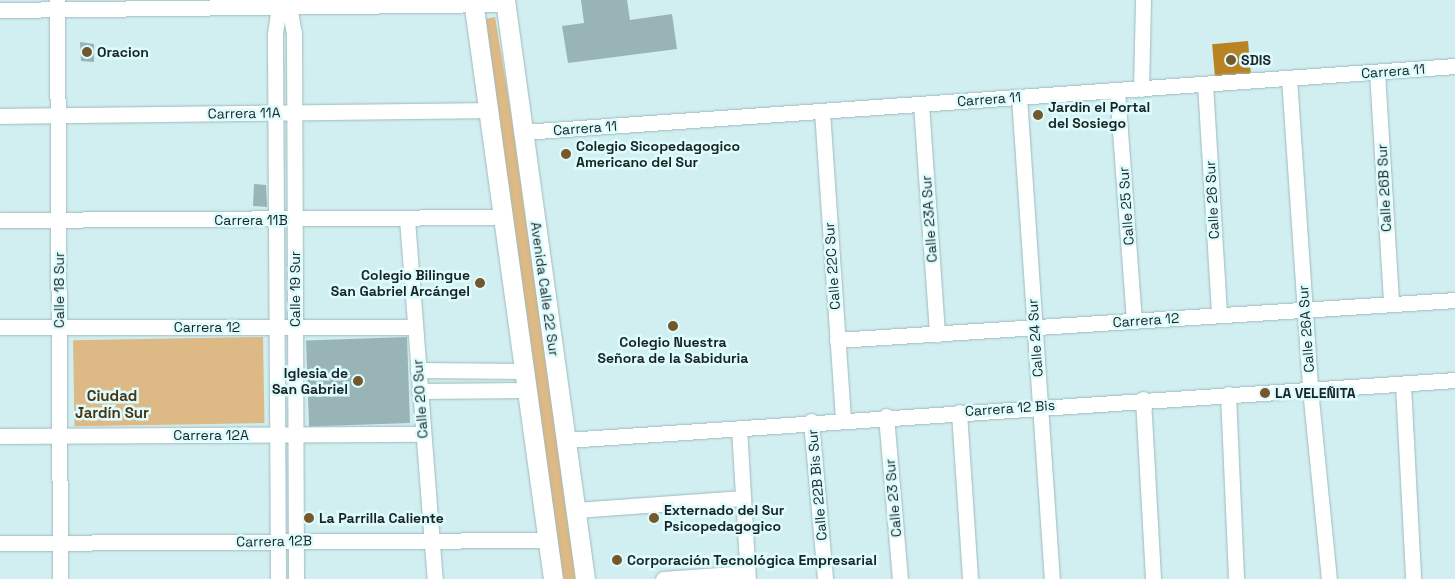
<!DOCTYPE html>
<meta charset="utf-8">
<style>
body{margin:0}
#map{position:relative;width:1455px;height:579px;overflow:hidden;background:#d1eef0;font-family:"Space Grotesk",sans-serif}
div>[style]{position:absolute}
.green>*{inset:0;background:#ddb985;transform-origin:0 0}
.water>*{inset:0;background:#b98323;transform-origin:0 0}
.building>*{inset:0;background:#98b4b6;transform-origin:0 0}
.roads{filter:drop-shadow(0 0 1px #9ebabc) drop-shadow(0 0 1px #9ebabc)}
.minor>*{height:15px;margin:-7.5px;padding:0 7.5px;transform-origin:7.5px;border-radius:7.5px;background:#fff}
.major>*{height:19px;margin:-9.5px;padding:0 9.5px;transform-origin:9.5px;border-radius:9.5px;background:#fff}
.dots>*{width:14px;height:14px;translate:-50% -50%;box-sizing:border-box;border:2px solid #defcfd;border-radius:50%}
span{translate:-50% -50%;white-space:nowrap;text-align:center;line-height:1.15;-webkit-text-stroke:5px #defcfd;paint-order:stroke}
.poi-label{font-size:14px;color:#192425;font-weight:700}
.left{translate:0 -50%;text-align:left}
.right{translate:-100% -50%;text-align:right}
.street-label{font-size:14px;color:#192425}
.neighbourhood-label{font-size:15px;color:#4b3510;font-weight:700}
</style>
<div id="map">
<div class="green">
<i style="clip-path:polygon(495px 17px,511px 113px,576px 579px,562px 579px,485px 19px)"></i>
<i style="left:263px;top:337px;width:86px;height:190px;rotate:89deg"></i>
</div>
<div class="water">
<i style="left:1248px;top:41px;width:36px;height:36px;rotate:85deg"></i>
</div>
<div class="building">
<i style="clip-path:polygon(581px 0,627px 0,630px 20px,672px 14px,677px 49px,568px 63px,562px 26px,584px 23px)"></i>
<i style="clip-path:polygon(80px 42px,94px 44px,94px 62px,81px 61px)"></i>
<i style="clip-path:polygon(254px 184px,266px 185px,267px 207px,253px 206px)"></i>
<i style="left:407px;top:337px;width:86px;height:101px;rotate:88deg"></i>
</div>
<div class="roads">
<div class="minor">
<i style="left:57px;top:0;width:579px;rotate:89.7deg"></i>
<i style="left:288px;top:0;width:34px;rotate:80deg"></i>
<i style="left:294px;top:33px;width:546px;rotate:89.79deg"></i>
<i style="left:0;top:10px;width:505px;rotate:-0.68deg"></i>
<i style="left:1377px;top:72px;width:232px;rotate:86.5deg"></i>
<i style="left:1289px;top:78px;width:312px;rotate:86.1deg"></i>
<i style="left:1310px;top:389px;width:191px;rotate:84.3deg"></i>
<i style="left:1205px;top:84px;width:231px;rotate:86.5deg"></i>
<i style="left:1141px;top:89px;width:89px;rotate:-88.7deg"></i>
<i style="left:1117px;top:90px;width:232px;rotate:85.8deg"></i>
<i style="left:1019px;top:97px;width:483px;rotate:86.1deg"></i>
<i style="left:921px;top:104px;width:231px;rotate:86deg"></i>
<i style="left:822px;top:111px;width:310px;rotate:86.1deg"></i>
<i style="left:0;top:116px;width:488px;rotate:-0.7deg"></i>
<i style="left:523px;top:132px;width:934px;rotate:-4.05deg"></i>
<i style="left:407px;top:219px;width:361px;rotate:85.6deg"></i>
<i style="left:0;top:220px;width:503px;rotate:-0.34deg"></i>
<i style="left:0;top:327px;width:415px"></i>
<i style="left:837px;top:340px;width:619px;rotate:-3.7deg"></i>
<i style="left:418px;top:370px;width:106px;rotate:0.5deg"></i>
<i style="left:1403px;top:385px;width:194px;rotate:87deg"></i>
<i style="left:419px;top:391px;width:108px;rotate:-0.5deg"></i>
<i style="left:1228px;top:394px;width:185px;rotate:87.5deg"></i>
<i style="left:1143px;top:399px;width:180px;rotate:86.8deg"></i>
<i style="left:959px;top:412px;width:167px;rotate:86.2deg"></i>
<i style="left:886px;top:416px;width:164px;rotate:85.1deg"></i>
<i style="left:811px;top:421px;width:159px;rotate:84.9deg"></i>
<i style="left:739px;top:428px;width:151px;rotate:86.6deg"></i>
<i style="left:0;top:436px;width:422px;rotate:-0.3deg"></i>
<i style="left:566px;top:440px;width:891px;rotate:-3.86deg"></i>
<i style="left:576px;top:510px;width:167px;rotate:-4.1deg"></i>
<i style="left:0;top:543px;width:548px;rotate:-0.31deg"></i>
<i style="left:278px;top:579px;width:545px;rotate:-90.32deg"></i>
<i style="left:275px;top:34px;width:34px;rotate:-82deg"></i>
<i style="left:663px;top:579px;width:84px;rotate:-4.1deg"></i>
</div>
<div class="major">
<i style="left:473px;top:0;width:585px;rotate:82.13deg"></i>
<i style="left:505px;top:0;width:585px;rotate:82.13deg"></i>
</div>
</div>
<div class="dots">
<i style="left:87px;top:52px;background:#74582b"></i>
<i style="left:1231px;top:60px;background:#74582b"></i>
<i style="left:1038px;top:115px;background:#74582b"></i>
<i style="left:566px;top:154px;background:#74582b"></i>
<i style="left:480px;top:283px;background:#74582b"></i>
<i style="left:673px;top:326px;background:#74582b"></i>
<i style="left:358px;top:381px;background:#74582b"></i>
<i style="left:1265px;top:393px;background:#74582b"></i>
<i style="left:309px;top:518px;background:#74582b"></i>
<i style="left:654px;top:518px;background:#74582b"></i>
<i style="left:617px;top:560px;background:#74582b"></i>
</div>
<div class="poi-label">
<span class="left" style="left:97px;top:52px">Oracion</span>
<span class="left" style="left:1241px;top:60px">SDIS</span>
<span class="left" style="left:1048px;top:115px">Jardin el Portal<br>del Sosiego</span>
<span class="left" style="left:576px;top:154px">Colegio Sicopedagogico<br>Americano del Sur</span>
<span class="right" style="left:470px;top:283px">Colegio Bilingue<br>San Gabriel Arcángel</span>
<span style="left:673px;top:350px">Colegio Nuestra<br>Señora de la Sabiduria</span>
<span class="right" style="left:348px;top:381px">Iglesia de<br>San Gabriel</span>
<span class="left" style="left:1275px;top:393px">LA VELEÑITA</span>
<span class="left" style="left:664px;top:518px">Externado del Sur<br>Psicopedagogico</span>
<span class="left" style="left:319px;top:518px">La Parrilla Caliente</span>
<span class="left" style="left:627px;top:560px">Corporación Tecnológica Empresarial</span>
</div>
<div class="street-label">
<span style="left:1393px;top:71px;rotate:-4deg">Carrera 11</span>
<span style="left:989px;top:99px;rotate:-4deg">Carrera 11</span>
<span style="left:244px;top:113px;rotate:-1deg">Carrera 11A</span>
<span style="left:585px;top:128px;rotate:-4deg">Carrera 11</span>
<span style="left:1384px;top:188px;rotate:-93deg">Calle 26B Sur</span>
<span style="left:1212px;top:200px;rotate:-93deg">Calle 26 Sur</span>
<span style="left:1126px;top:206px;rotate:-94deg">Calle 25 Sur</span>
<span style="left:929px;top:219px;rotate:-94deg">Calle 23A Sur</span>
<span style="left:251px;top:220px">Carrera 11B</span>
<span style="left:832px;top:266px;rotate:-94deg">Calle 22C Sur</span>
<span style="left:295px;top:289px;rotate:-90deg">Calle 19 Sur</span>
<span style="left:545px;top:289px;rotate:82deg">Avenida Calle 22 Sur</span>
<span style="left:59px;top:290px;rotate:-90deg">Calle 18 Sur</span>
<span style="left:1146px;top:320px;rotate:-4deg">Carrera 12</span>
<span style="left:207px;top:327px">Carrera 12</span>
<span style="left:1306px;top:329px;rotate:-94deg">Calle 26A Sur</span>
<span style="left:1035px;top:338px;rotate:-94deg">Calle 24 Sur</span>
<span style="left:420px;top:399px;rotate:-94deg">Calle 20 Sur</span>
<span style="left:1010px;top:408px;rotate:-4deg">Carrera 12 Bis</span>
<span style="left:211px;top:435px">Carrera 12A</span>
<span style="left:817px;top:485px;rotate:-95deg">Calle 22B Bis Sur</span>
<span style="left:893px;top:498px;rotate:-95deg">Calle 23 Sur</span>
<span style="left:274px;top:541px;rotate:-1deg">Carrera 12B</span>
</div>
<div class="neighbourhood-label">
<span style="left:112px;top:404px">Ciudad<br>Jardín Sur</span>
</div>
</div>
